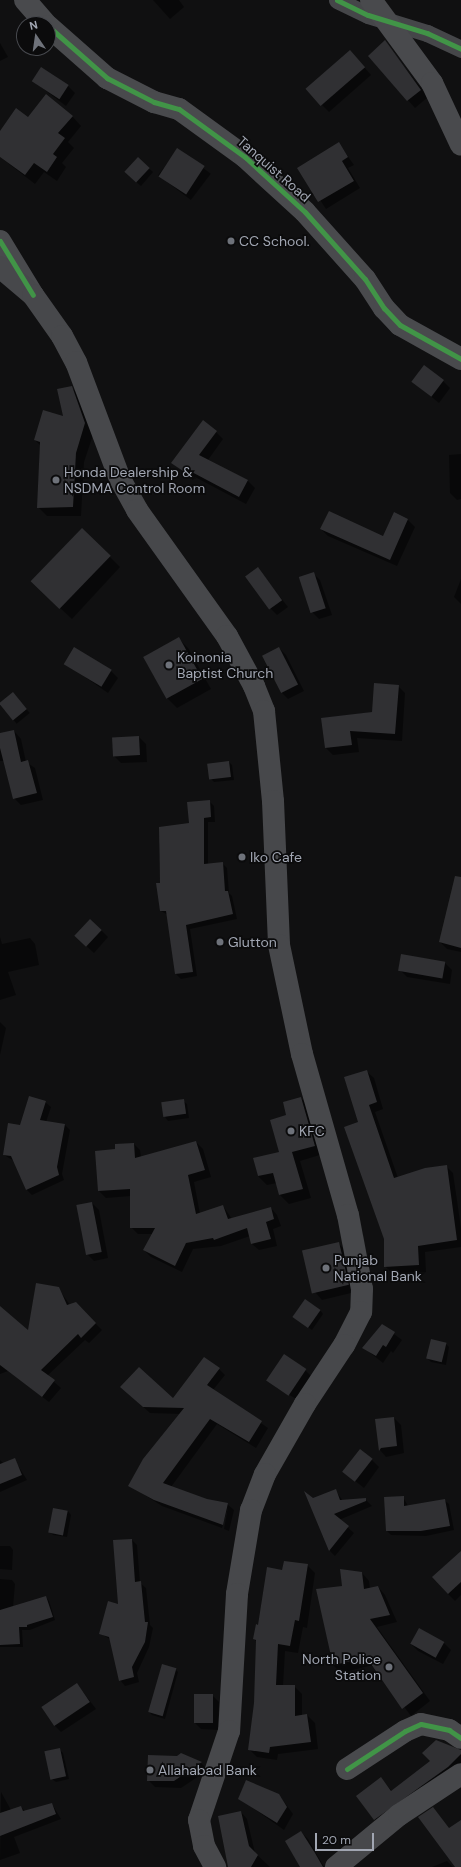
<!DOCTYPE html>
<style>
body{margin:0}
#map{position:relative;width:461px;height:1867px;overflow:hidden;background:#101011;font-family:"DM Sans",sans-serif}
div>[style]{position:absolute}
.shadow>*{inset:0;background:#0007;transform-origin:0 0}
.building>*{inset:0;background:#303033;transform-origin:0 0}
.street>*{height:17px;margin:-8.5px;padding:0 8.5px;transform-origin:8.5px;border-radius:8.5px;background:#454649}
.secondary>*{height:22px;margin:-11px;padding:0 11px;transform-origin:11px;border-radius:11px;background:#494a4d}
.highway>*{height:22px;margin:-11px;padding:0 11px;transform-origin:11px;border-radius:11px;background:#47484b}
.cycleway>*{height:5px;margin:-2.5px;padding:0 2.5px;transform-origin:2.5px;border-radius:2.5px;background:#419447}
.dots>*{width:11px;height:11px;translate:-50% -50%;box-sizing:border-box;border:2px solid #0b0b0c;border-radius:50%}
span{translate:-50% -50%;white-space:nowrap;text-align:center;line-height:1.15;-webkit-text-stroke:3.5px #0b0b0c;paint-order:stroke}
.street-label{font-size:14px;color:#a1a6b2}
.poi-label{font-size:14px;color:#a1a6b2}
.left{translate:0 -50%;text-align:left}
.right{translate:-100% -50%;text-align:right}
.north{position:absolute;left:16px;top:16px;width:40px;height:40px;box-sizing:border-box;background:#0b0b0c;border:1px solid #47494e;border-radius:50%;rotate:347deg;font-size:11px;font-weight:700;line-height:16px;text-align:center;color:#a1a6b2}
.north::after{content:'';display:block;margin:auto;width:14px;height:18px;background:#6e727a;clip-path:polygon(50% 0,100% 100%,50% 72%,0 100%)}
.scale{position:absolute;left:315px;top:1833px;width:59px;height:18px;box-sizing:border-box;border:2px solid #a1a6b2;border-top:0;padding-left:5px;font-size:12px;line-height:14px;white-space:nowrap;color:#a1a6b2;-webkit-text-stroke:3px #0b0b0c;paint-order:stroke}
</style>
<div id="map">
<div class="shadow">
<i style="clip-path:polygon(153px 0,179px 0,184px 7px,170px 19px)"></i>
<i style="clip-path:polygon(385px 42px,428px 97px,415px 108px,369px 56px)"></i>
<i style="clip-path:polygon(0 43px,8px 57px,0 61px)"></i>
<i style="clip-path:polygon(357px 59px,371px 75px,329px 112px,322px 105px)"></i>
<i style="clip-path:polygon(33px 81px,68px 86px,75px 93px,66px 106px)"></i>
<i style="clip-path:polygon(72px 116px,81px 126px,68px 142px,74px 148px,62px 163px,66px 167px,57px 181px,44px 172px,35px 184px,0 157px,0 132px)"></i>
<i style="clip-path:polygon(339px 144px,354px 165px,348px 168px,360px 188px,326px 209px,299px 168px)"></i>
<i style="left:178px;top:149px;width:41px;height:33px;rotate:37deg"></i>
<i style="clip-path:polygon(138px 159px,153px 172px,141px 186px,129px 176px)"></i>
<i style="clip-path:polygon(412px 381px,443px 381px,450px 388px,439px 403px)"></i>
<i style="clip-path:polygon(71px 387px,80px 396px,94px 432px,84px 462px,81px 516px,47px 516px,38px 507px,40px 445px,35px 440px,64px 417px)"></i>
<i style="clip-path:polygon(216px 432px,223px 439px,208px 460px,248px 481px,255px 488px,246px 504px,195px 477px,193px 480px,173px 463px)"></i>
<i style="clip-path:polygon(461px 454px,461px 499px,457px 500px,450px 493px,449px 455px)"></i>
<i style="clip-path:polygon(408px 520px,415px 527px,397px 566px,328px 536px,321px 529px,383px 537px)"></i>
<i style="clip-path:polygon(82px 529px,120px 567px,72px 619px,45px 594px)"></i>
<i style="clip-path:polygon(258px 569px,288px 607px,277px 615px,270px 608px)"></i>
<i style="clip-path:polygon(313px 573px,320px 580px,332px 615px,319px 619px,312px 612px)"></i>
<i style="clip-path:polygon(461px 579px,461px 604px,454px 597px)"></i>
<i style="clip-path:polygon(178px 638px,188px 648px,211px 689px,177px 708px,167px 698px,145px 656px)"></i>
<i style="clip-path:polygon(279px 648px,286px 655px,304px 691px,288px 699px,281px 692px)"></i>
<i style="clip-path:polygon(65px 663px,111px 671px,118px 678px,108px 693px)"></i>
<i style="clip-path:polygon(398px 686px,405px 693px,402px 741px,357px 738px,359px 752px,333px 755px,326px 748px,322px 719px,373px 712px)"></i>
<i style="left:13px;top:693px;width:26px;height:17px;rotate:50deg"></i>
<i style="clip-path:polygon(14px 731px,21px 739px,26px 762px,35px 768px,43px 800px,21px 805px,14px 798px,4px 761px,0 761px,0 734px)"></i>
<i style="clip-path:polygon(139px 737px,146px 744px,147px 762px,121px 763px,114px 756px)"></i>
<i style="clip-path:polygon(229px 762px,232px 765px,234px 780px,214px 782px,210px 778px)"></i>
<i style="clip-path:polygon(209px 801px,214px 806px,215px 822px,208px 822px,208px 864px,222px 863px,227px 868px,229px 893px,232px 896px,237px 919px,190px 929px,197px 976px,181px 979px,176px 974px,168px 915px,161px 911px,159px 844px,190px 824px)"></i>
<i style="clip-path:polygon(461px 884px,461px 952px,447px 949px,440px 942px)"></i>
<i style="clip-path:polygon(101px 930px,108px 937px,94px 953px,83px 943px)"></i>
<i style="clip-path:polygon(0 937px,2px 944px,30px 938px,35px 944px,39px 965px,8px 972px,16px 995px,0 1000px)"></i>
<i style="clip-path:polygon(402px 956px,445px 963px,452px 970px,450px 984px,407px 977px,400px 970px)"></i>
<i style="clip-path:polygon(0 1022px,6px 1028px,0 1055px)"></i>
<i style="clip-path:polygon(366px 1071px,374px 1078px,383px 1109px,375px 1112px,398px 1178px,446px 1166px,453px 1173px,461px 1228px,461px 1247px,425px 1252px,426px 1272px,392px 1273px,385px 1266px,385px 1239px,359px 1123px)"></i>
<i style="clip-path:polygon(301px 1098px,310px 1107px,323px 1154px,300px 1161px,311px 1198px,289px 1204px,280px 1195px,277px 1183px,267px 1185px,258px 1176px,255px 1159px,280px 1153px,287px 1116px)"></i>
<i style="clip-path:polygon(183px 1101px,187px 1104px,189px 1118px,168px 1121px,165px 1117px)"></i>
<i style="clip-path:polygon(45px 1102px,51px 1107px,46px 1122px,65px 1125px,70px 1130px,62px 1174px,64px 1180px,32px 1195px,26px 1189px,14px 1161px,4px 1155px,21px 1126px)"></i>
<i style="clip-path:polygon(196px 1142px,203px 1149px,211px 1177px,194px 1182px,200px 1214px,223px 1206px,232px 1219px,271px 1208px,277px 1215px,281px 1226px,273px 1229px,277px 1246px,259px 1250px,252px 1244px,250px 1236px,221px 1246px,193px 1249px,182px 1272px,151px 1257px,144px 1250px,152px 1234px,138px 1234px,131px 1227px,131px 1196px,106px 1198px,99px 1191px,116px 1150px,134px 1144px,140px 1150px,141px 1157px)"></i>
<i style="clip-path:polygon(92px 1203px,99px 1210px,108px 1258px,94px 1261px,87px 1254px)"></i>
<i style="clip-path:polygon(338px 1243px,346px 1251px,355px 1292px,322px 1300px,315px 1292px)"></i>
<i style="clip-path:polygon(58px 1288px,70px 1305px,75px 1303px,102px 1330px,89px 1343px,85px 1340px,47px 1376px,61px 1388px,49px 1402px,8px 1371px,0 1374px,0 1307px,29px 1332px)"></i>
<i style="clip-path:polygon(320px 1310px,323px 1314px,312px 1330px,294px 1317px)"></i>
<i style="clip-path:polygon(382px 1325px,402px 1340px,393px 1353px,391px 1351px,383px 1363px,364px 1348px)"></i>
<i style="clip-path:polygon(446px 1344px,449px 1347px,446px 1365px,431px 1362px,428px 1359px)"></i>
<i style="clip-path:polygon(219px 1369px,225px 1375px,213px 1390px,268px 1428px,256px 1448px,217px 1424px,171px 1487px,206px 1500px,227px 1504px,234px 1510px,229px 1531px,224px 1529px,228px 1507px,222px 1528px,162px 1506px,129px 1485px,181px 1414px,150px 1413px,128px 1393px,173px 1400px)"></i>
<i style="clip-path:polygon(305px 1370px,312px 1377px,300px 1401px,277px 1388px,270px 1381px)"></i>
<i style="clip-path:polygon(394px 1418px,401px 1425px,404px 1453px,386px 1457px,380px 1450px,376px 1420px)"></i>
<i style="clip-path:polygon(14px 1459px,27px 1480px,0 1492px,0 1460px,4px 1464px)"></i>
<i style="clip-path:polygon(372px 1460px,379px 1467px,364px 1488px,344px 1472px)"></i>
<i style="clip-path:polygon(335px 1490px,343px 1501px,365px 1499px,372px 1506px,339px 1520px,354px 1533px,335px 1556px,330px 1551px,306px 1495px,313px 1499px)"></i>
<i style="clip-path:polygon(403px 1497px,408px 1506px,444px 1500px,449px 1504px,454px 1530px,426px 1536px,391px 1535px,387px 1531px)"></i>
<i style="clip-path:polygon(54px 1509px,68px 1511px,71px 1515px,67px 1537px,53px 1535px,49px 1531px)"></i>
<i style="clip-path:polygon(132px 1540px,137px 1545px,140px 1583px,146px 1588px,150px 1625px,153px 1628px,149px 1647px,137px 1673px,139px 1682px,125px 1686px,120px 1680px,111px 1640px,100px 1633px,119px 1605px)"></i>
<i style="clip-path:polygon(0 1546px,10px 1546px,13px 1550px,12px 1570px,0 1569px)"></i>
<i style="clip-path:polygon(461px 1552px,461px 1595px,455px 1601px,448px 1594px)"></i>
<i style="clip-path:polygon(307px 1565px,315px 1573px,307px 1628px,303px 1627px,298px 1653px,285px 1651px,283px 1686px,294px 1686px,302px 1694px,302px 1716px,307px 1715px,315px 1723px,318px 1749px,278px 1754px,277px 1760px,257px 1757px,249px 1749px,255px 1704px,257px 1642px,254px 1639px,283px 1571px)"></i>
<i style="clip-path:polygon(362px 1573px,369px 1581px,370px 1589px,378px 1587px,385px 1595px,397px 1622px,377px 1627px,430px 1701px,411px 1716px,373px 1665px,341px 1673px,333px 1665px,318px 1590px,343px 1587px)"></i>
<i style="clip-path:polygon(0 1579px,12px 1580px,15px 1584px,13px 1607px,46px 1597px,49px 1601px,55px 1620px,30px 1630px,22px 1630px,23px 1647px,0 1647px)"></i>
<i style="clip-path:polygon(419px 1630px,444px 1643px,451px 1650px,443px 1664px,418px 1651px,411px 1644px)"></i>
<i style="clip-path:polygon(175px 1669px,178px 1672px,165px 1719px,152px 1715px,149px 1712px)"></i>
<i style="clip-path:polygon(77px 1684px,96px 1709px,61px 1732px,54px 1725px)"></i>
<i style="clip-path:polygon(212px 1695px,219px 1702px,218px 1730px,201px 1729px,194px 1722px)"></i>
<i style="clip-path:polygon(59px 1749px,63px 1753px,69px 1779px,56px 1782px,52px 1779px)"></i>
<i style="clip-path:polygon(461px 1751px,461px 1768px,382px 1826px,375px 1819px,381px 1779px,392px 1791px)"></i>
<i style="clip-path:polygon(181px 1754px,201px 1763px,208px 1770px,181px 1788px,155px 1787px,148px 1780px)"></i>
<i style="clip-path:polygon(1px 1792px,11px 1810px,21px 1807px,26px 1812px,52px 1804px,61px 1819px,14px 1837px,20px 1853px,0 1860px)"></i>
<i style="clip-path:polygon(279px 1795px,293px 1814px,284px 1830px,239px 1798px)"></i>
<i style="clip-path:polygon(241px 1812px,247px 1819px,255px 1853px,270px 1867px,234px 1867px)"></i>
<i style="clip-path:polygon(301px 1832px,308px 1839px,324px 1867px,301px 1867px)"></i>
<i style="clip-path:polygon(447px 1861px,453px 1867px,432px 1867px)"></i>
</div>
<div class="building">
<i style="clip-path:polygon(385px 40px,421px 90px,407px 101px,368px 56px)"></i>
<i style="left:350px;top:50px;width:23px;height:59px;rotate:49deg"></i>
<i style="left:41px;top:67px;width:33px;height:17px;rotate:33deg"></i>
<i style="clip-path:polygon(46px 94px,73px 116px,58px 133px,65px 138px,53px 154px,57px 157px,47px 172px,34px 163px,25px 175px,0 157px,0 131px,16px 108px,28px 117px)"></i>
<i style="clip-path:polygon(339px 142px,348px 157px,342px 161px,354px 181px,318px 202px,297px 168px)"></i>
<i style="left:177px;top:148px;width:33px;height:34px;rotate:33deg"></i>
<i style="left:138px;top:157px;width:16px;height:20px;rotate:43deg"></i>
<i style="left:424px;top:365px;width:25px;height:21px;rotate:37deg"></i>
<i style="clip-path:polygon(72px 386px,85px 423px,76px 453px,73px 507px,37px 508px,40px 442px,34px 440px,43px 410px,63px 416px,57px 389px)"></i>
<i style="clip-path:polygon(203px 420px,217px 431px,199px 455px,248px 480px,239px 497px,188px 470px,186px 473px,171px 463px)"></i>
<i style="clip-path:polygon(329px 511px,383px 536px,394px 512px,408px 519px,390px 560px,320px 529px)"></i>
<i style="left:82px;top:528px;width:40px;height:74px;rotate:44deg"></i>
<i style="left:258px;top:567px;width:41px;height:16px;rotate:54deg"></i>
<i style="left:314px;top:572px;width:38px;height:16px;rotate:72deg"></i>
<i style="left:179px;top:637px;width:48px;height:41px;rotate:61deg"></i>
<i style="left:74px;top:647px;width:44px;height:20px;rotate:31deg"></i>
<i style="left:279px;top:647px;width:42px;height:19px;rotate:63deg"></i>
<i style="clip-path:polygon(374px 683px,399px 685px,395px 734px,350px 731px,352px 745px,325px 748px,321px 718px,372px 712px)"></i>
<i style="left:13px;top:692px;width:22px;height:18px;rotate:51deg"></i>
<i style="clip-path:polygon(14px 730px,21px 762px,28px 760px,37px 793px,13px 799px,0 748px,0 733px)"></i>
<i style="left:139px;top:736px;width:19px;height:27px;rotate:87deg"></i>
<i style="left:229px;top:761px;width:16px;height:22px;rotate:83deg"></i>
<i style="clip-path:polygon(210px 800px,211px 817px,204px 818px,204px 864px,223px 862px,225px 891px,228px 891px,233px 914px,186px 925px,193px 972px,175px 974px,166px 911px,160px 911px,156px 883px,160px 883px,159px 827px,189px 823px,187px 802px)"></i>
<i style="clip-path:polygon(455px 876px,461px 877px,461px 948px,439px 942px)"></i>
<i style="left:90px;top:919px;width:16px;height:23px;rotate:43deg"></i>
<i style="left:401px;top:954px;width:45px;height:17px;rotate:10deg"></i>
<i style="clip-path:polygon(367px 1070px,377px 1102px,369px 1105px,394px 1178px,425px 1168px,447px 1165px,457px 1240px,418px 1246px,419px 1265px,384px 1267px,384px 1239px,344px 1127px,358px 1122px,344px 1077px)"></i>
<i style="clip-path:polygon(29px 1096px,46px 1101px,40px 1120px,65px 1124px,57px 1167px,59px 1175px,26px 1190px,11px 1156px,3px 1155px,8px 1123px,20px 1125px)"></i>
<i style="clip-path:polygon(301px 1097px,315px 1146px,292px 1152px,303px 1189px,279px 1195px,273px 1173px,258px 1176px,253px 1158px,279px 1152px,270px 1120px,286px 1115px,283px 1102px)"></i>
<i style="left:184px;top:1099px;width:15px;height:23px;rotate:82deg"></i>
<i style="clip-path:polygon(196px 1141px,205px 1170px,188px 1175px,196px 1214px,223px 1205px,228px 1219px,271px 1207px,274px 1219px,266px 1222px,271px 1239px,251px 1244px,247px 1228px,214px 1240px,213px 1238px,186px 1243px,175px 1266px,143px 1250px,155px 1228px,130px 1228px,130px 1189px,98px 1191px,95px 1151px,115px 1149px,115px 1144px,134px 1143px,135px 1158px)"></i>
<i style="left:92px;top:1202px;width:51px;height:16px;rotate:79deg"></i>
<i style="left:339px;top:1242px;width:44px;height:38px;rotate:77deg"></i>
<i style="clip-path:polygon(36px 1283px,59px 1287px,67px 1305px,76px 1302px,96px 1323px,81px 1338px,78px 1334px,41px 1370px,55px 1380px,42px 1397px,0 1365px,0 1306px,28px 1330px)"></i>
<i style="left:305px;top:1299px;width:19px;height:22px;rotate:35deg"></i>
<i style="clip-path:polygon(382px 1324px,395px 1332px,386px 1347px,383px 1345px,376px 1356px,362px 1348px)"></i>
<i style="left:431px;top:1339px;width:16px;height:20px;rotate:14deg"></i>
<i style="left:284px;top:1354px;width:27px;height:32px;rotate:34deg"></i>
<i style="clip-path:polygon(204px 1357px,220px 1368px,207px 1385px,262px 1421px,249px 1442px,210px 1419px,163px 1483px,207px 1499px,228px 1503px,223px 1525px,154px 1500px,128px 1486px,143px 1459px,184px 1408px,143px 1407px,120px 1387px,139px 1367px,173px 1398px)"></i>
<i style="clip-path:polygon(394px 1417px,397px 1446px,381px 1448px,379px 1451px,375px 1419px)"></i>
<i style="left:360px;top:1449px;width:16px;height:29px;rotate:38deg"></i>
<i style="clip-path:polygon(15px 1458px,22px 1475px,0 1484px,0 1464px)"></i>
<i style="clip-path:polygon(336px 1489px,340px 1500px,366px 1498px,366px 1501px,334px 1514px,349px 1526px,329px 1551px,304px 1491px,313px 1498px)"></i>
<i style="clip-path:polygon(404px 1496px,404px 1506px,445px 1499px,450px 1526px,421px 1531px,386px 1531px,384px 1497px)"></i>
<i style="left:53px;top:1508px;width:15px;height:25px;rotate:11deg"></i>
<i style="clip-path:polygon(132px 1539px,135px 1582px,141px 1581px,145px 1622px,148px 1622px,145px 1642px,132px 1667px,134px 1677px,119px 1681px,109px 1637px,99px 1634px,108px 1601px,118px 1604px,113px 1540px)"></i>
<i style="clip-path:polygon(461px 1551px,461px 1582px,448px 1594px,432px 1577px)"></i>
<i style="clip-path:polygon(284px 1561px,308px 1564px,299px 1621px,295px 1620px,290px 1646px,278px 1644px,276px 1685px,295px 1685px,295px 1716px,307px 1714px,311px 1742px,270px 1747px,269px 1753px,248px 1750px,254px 1703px,256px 1640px,253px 1639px,256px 1624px,258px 1625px,267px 1567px,282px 1570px)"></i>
<i style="clip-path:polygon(340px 1569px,362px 1572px,364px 1589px,378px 1586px,390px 1615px,370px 1619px,423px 1693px,402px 1709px,367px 1658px,333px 1665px,316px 1589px,342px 1586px)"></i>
<i style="clip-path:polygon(46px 1596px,53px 1617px,27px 1625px,27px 1627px,19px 1627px,20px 1644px,0 1645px,0 1610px)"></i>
<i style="left:419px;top:1628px;width:29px;height:18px;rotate:29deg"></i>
<i style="left:162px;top:1664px;width:15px;height:50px;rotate:16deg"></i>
<i style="left:77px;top:1683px;width:23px;height:43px;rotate:56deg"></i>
<i style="left:194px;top:1694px;width:19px;height:29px"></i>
<i style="clip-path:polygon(436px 1740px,461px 1750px,461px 1754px,448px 1767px,374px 1820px,356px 1796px,381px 1777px,391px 1791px,430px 1761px,422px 1753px)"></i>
<i style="left:60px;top:1748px;width:29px;height:16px;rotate:78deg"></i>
<i style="clip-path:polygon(181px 1753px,202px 1762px,174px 1781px,147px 1781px,148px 1755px,177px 1756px)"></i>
<i style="clip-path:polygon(246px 1780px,279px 1794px,287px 1807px,277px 1823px,238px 1799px)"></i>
<i style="clip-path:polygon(52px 1803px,56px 1814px,0 1836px,0 1813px,21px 1806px,23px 1811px)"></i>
<i style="clip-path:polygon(433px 1807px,449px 1828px,461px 1820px,461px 1867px,455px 1867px,418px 1817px)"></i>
<i style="clip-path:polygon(241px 1811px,249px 1846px,258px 1855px,251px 1867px,228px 1867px,218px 1816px)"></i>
<i style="clip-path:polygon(301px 1831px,315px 1853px,323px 1867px,300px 1867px,285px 1841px)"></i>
</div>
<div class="street">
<i style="left:337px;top:0;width:34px;rotate:26deg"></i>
<i style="left:368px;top:15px;width:62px;rotate:17deg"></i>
<i style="left:427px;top:33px;width:38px;rotate:25deg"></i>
</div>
<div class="secondary">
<i style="left:25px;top:0;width:32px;rotate:49deg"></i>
<i style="left:371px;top:0;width:103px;rotate:53.7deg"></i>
<i style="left:432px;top:83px;width:68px;rotate:64.9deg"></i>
<i style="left:48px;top:26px;width:79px;rotate:41.4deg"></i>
<i style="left:107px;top:78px;width:53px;rotate:27.1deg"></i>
<i style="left:154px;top:102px;width:26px;rotate:16deg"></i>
<i style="left:179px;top:109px;width:82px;rotate:36deg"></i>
<i style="left:245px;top:157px;width:81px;rotate:42.5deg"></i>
<i style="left:305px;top:212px;width:90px;rotate:48.2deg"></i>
<i style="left:365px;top:279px;width:35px;rotate:57deg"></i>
<i style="left:384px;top:308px;width:23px;rotate:47deg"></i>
<i style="left:400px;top:325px;width:70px;rotate:29.1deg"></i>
<i style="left:0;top:241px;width:60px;rotate:58.7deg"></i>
<i style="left:347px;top:1769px;width:69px;rotate:-33.2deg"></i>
<i style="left:405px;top:1731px;width:17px;rotate:-24deg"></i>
<i style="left:421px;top:1724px;width:29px;rotate:12deg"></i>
<i style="left:449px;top:1730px;width:14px;rotate:34deg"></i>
</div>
<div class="highway">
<i style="left:0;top:267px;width:43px;rotate:40.3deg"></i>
<i style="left:33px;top:295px;width:50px;rotate:54.7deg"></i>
<i style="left:62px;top:336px;width:30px;rotate:62deg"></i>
<i style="left:76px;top:362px;width:125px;rotate:69.4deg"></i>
<i style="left:120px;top:479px;width:35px;rotate:61deg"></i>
<i style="left:137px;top:510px;width:155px;rotate:54.5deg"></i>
<i style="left:227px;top:636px;width:57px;rotate:61.6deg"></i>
<i style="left:254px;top:686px;width:27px;rotate:68deg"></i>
<i style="left:264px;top:711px;width:90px;rotate:84.3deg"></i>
<i style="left:273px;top:801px;width:144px;rotate:87.6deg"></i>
<i style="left:279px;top:945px;width:111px;rotate:78.1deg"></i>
<i style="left:302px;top:1054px;width:167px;rotate:74.1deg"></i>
<i style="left:348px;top:1215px;width:75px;rotate:79.3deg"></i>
<i style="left:362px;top:1289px;width:23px;rotate:92deg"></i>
<i style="left:361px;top:1312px;width:37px;rotate:117deg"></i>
<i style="left:344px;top:1345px;width:71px;rotate:123.5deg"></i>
<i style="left:305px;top:1404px;width:81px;rotate:119.7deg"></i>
<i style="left:265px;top:1474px;width:39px;rotate:111deg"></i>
<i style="left:251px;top:1510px;width:85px;rotate:99.5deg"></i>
<i style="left:237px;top:1594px;width:137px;rotate:93.3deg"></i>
<i style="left:229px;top:1731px;width:94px;rotate:108.6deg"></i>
<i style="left:199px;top:1820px;width:26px;rotate:79deg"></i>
<i style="left:204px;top:1846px;width:24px;rotate:62deg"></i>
<i style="left:336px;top:1867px;width:82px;rotate:-39.5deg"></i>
<i style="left:399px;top:1815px;width:74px;rotate:-33.5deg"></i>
</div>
<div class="cycleway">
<i style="left:337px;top:0;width:34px;rotate:26deg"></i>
<i style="left:368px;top:15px;width:62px;rotate:17deg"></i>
<i style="left:427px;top:33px;width:38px;rotate:25deg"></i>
<i style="left:48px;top:26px;width:79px;rotate:41.4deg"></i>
<i style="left:107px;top:78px;width:53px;rotate:27.1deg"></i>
<i style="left:154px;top:102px;width:26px;rotate:16deg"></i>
<i style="left:179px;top:109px;width:82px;rotate:36deg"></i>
<i style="left:245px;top:157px;width:81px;rotate:42.5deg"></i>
<i style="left:305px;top:212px;width:90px;rotate:48.2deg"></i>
<i style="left:365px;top:279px;width:35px;rotate:57deg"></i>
<i style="left:384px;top:308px;width:23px;rotate:47deg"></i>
<i style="left:400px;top:325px;width:70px;rotate:29.1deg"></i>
<i style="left:0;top:241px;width:63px;rotate:58.6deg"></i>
<i style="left:347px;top:1769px;width:69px;rotate:-33.2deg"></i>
<i style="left:405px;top:1731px;width:17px;rotate:-24deg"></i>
<i style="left:421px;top:1724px;width:29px;rotate:12deg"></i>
<i style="left:449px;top:1730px;width:14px;rotate:34deg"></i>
</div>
<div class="dots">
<i style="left:231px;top:241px;background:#6e727a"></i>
<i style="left:56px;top:480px;background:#6e727a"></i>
<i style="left:169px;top:665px;background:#6e727a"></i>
<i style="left:242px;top:857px;background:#6e727a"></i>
<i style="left:220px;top:942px;background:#6e727a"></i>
<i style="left:291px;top:1131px;background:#6e727a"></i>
<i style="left:326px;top:1268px;background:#6e727a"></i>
<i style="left:389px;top:1667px;background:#6e727a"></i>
<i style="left:150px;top:1770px;background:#6e727a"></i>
</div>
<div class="street-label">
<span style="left:274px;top:169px;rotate:41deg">Tanquist Road</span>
</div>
<div class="poi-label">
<span class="left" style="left:239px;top:241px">CC School.</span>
<span class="left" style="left:64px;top:480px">Honda Dealership &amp;<br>NSDMA Control Room</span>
<span class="left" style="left:177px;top:665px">Koinonia<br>Baptist Church</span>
<span class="left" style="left:250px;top:857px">Iko Cafe</span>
<span class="left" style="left:228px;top:942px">Glutton</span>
<span class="left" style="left:299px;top:1131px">KFC</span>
<span class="left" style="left:334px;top:1268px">Punjab<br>National Bank</span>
<span class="right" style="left:381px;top:1667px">North Police<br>Station</span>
<span class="left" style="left:158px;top:1770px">Allahabad Bank</span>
</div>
<div class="north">N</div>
<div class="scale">20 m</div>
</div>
